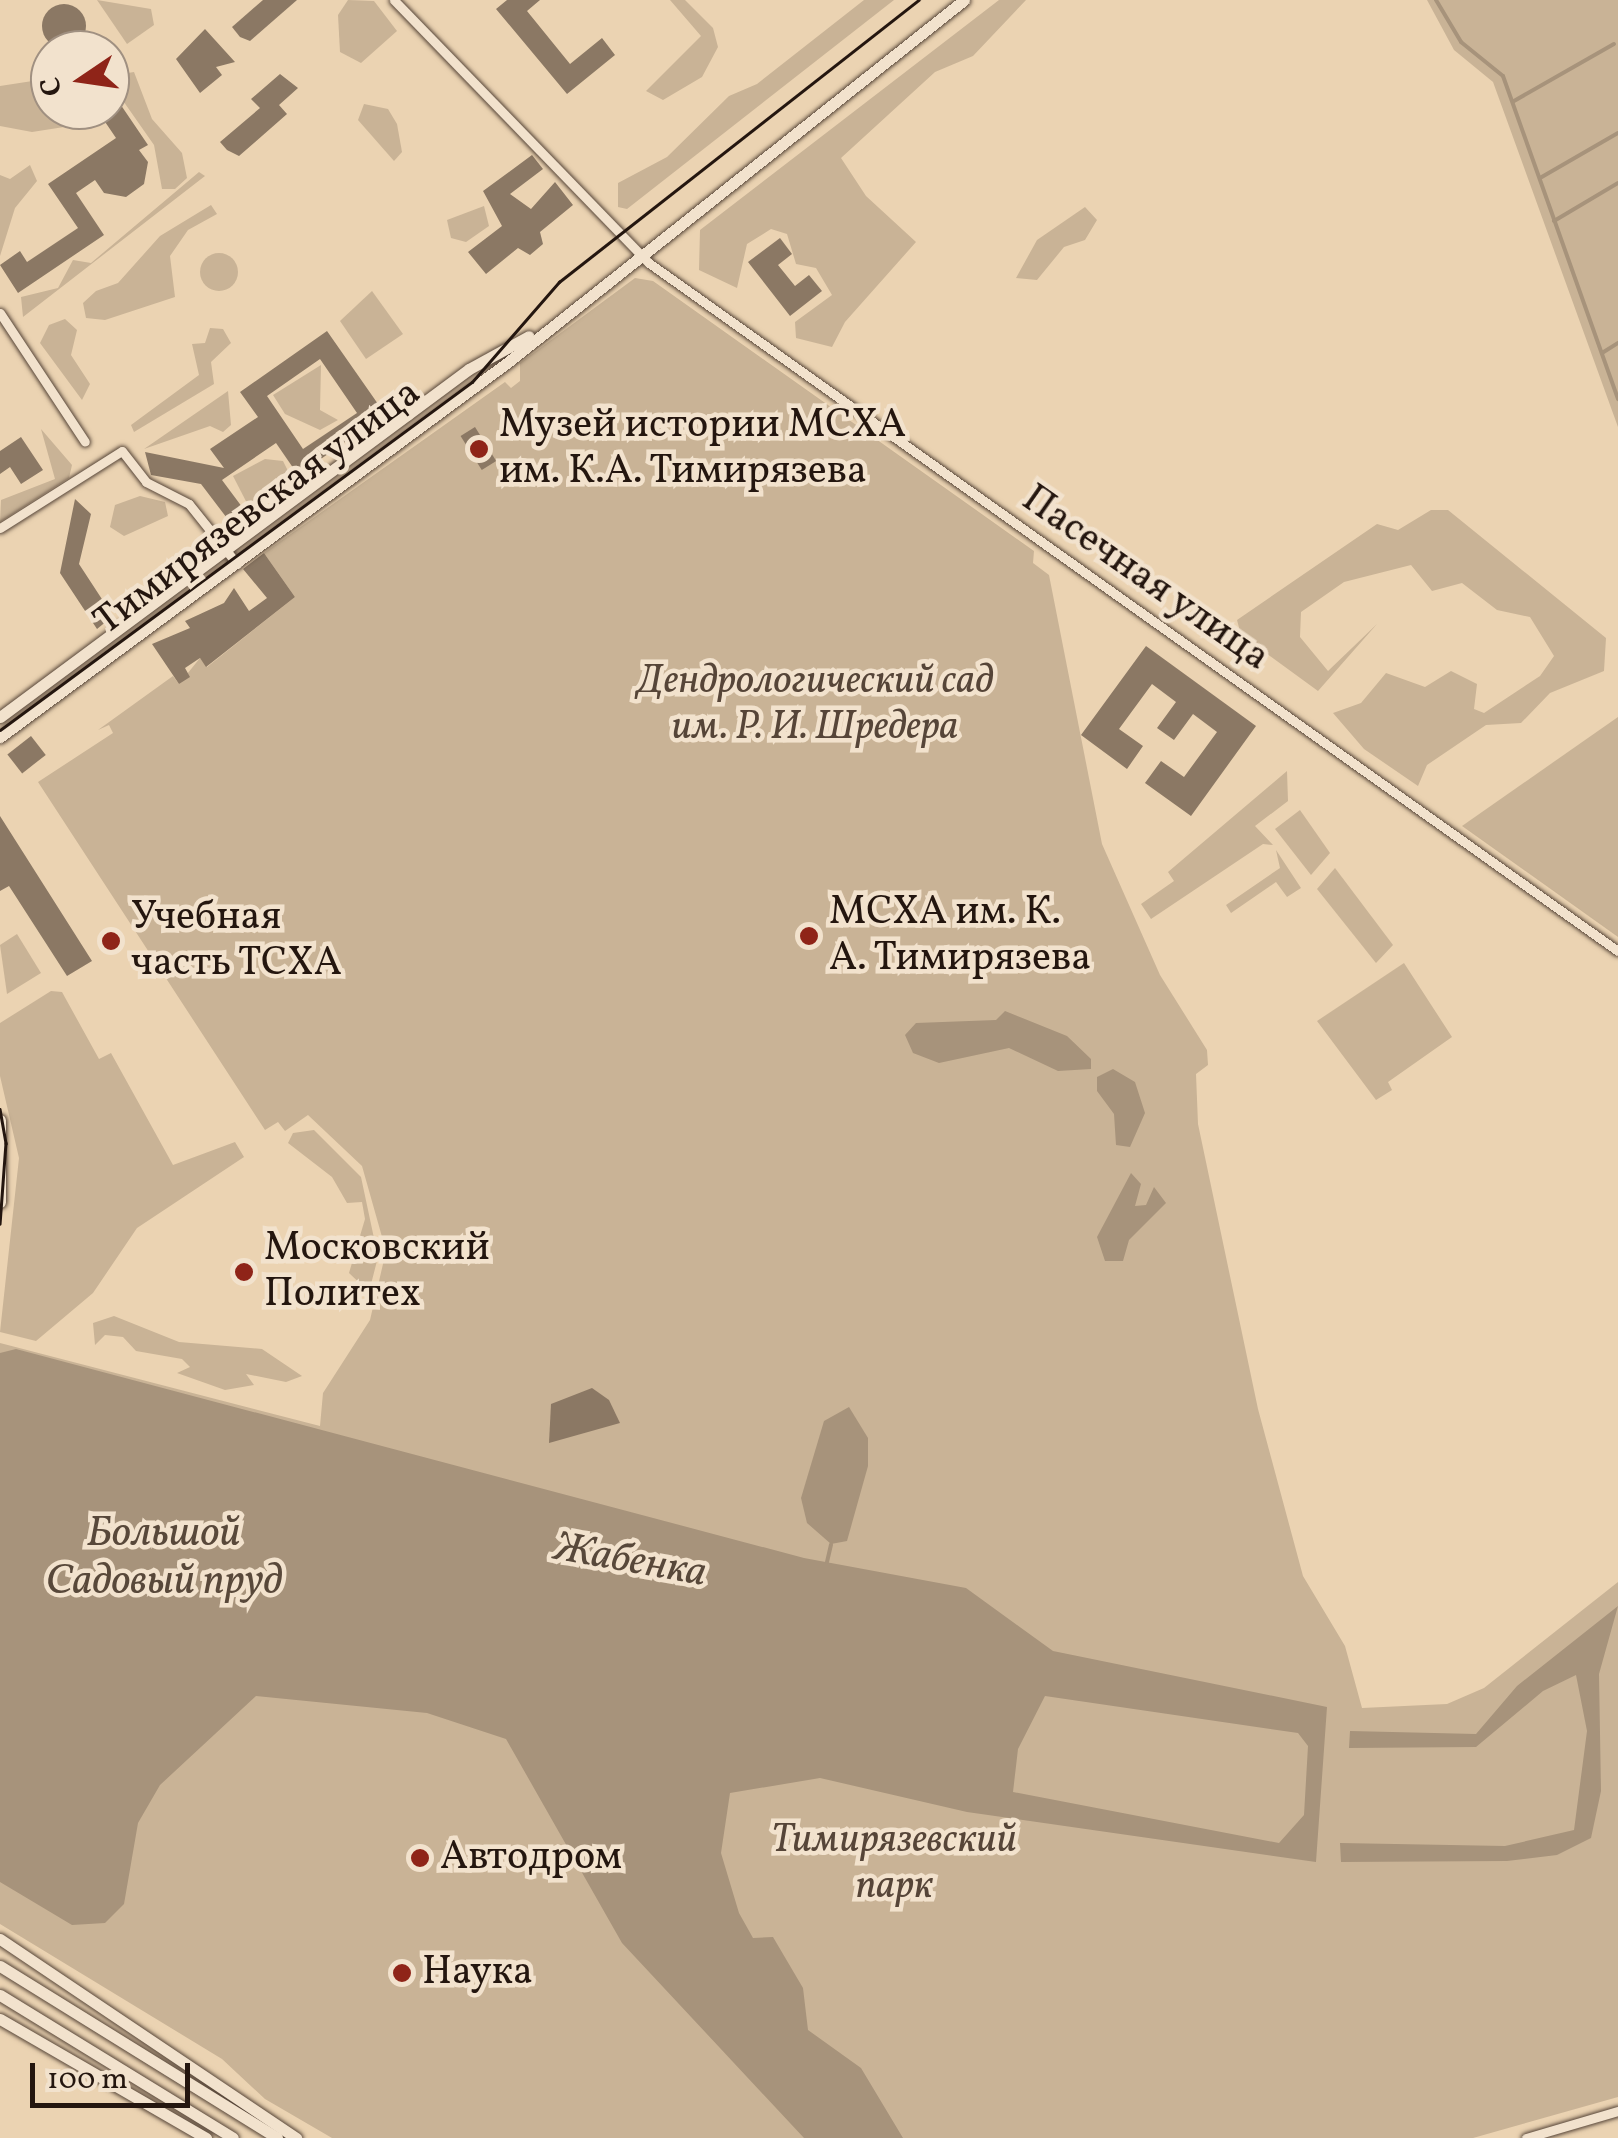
<!DOCTYPE html>
<meta charset="utf-8">
<style>
body{margin:0}
#map{position:relative;width:1618px;height:2138px;overflow:hidden;background:#ebd3b2;font-family:Vollkorn,serif}
div>[style]{position:absolute}
.green>*{inset:0;background:#c9b396}
.round{border-radius:50%}
.water>*{inset:0;background:#a7937b}
.stream>*{height:4px;margin:-2px;padding:0 2px;transform-origin:2px;border-radius:2px;background:#a7937b}
.building>*{inset:0;background:#8b7864;transform-origin:0 0}
.roads{filter:drop-shadow(0 0 2px #564538) drop-shadow(0 0 2px #564538)}
.street>*{height:9px;margin:-4.5px;padding:0 4.5px;transform-origin:4.5px;border-radius:4.5px;background:#f2e2cd}
.secondary>*{height:11px;margin:-5.5px;padding:0 5.5px;transform-origin:5.5px;border-radius:5.5px;background:#f2e2cd}
.tram>*{height:2.5px;margin:-1.25px;padding:0 1.25px;transform-origin:1.25px;border-radius:1.25px;background:#24160f}
.dots>*{width:28px;height:28px;translate:-50% -50%;box-sizing:border-box;border:5px solid #f2e2cd;border-radius:50%}
span{translate:-50% -50%;white-space:nowrap;text-align:center;line-height:1.15;-webkit-text-stroke:9px #f2e2cd;paint-order:stroke}
.poi-label{font-size:40px;color:#24160f}
.left{translate:0 -50%;text-align:left}
.street-label{font-size:40px;color:#24160f}
.park-label{font-size:40px;color:#564538;font-style:italic}
.water-label{font-size:42px;color:#58483a;font-style:italic}
.north{position:absolute;left:30px;top:30px;width:100px;height:100px;box-sizing:border-box;background:#f2e2cd;border:2px solid #a09081;border-radius:50%;rotate:257deg;font-size:28px;font-weight:700;line-height:40px;text-align:center;color:#24160f}
.north::after{content:'';display:block;margin:auto;width:35px;height:45px;background:#8f2418;clip-path:polygon(50% 0,100% 100%,50% 72%,0 100%)}
.scale{position:absolute;left:30px;top:2063px;width:160px;height:45px;box-sizing:border-box;border:5px solid #24160f;border-top:0;padding-left:12px;font-size:30px;line-height:35px;white-space:nowrap;color:#24160f;-webkit-text-stroke:8px #f2e2cd;paint-order:stroke}
</style>
<div id="map">
<div class="green">
<i style="clip-path:polygon(97px 0,151px 9px,154px 25px,127px 44px)"></i>
<i style="clip-path:polygon(348px 0,374px 1px,397px 31px,361px 63px,340px 52px,338px 15px)"></i>
<i style="clip-path:polygon(670px 0,685px 0,713px 28px,718px 47px,702px 77px,663px 100px,646px 91px,701px 36px)"></i>
<i style="clip-path:polygon(864px 0,894px 0,627px 209px,618px 207px,618px 183px,667px 157px,729px 96px,757px 84px)"></i>
<i style="clip-path:polygon(999px 0,1026px 0,973px 56px,935px 72px,841px 158px,866px 196px,916px 242px,845px 322px,832px 347px,796px 338px,795px 322px,832px 295px,816px 268px,796px 264px,787px 234px,771px 229px,747px 244px,737px 288px,699px 270px,700px 230px)"></i>
<i style="clip-path:polygon(1427px 0,1618px 0,1618px 427px,1493px 82px,1454px 50px)"></i>
<i style="clip-path:polygon(134px 72px,152px 119px,182px 153px,187px 178px,175px 189px,162px 189px,154px 145px,119px 95px,122px 74px)"></i>
<i style="clip-path:polygon(39px 80px,50px 89px,50px 110px,68px 110px,77px 125px,32px 132px,0 126px,0 86px)"></i>
<i style="clip-path:polygon(364px 104px,388px 109px,397px 124px,402px 152px,394px 161px,358px 120px)"></i>
<i style="clip-path:polygon(30px 165px,37px 181px,15px 208px,0 256px,0 175px,10px 179px)"></i>
<i style="clip-path:polygon(199px 172px,205px 176px,23px 317px,21px 297px,58px 288px,73px 260px,91px 263px)"></i>
<i style="clip-path:polygon(211px 205px,217px 214px,188px 230px,170px 256px,175px 297px,105px 320px,86px 318px,83px 303px,96px 291px,118px 283px,160px 236px)"></i>
<i style="clip-path:polygon(484px 206px,489px 226px,466px 242px,451px 238px,447px 220px)"></i>
<i style="clip-path:polygon(1085px 207px,1097px 220px,1085px 240px,1064px 247px,1037px 280px,1016px 278px,1037px 240px)"></i>
<i class="round" style="left:200px;top:253px;width:38px;height:38px"></i>
<i style="clip-path:polygon(635px 278px,653px 281px,1034px 551px,1033px 563px,1049px 575px,1102px 844px,1160px 975px,1207px 1050px,1208px 1065px,1196px 1074px,1198px 1124px,1258px 1409px,1303px 1576px,1345px 1646px,1362px 1708px,1447px 1704px,1484px 1688px,1618px 1582px,1618px 2097px,1473px 2138px,332px 2138px,265px 2099px,222px 2059px,0 1924px,0 1343px,320px 1426px,323px 1393px,370px 1320px,386px 1251px,362px 1166px,308px 1115px,285px 1131px,278px 1122px,265px 1130px,38px 782px,113px 733px,109px 725px,98px 730px,173px 676px,179px 684px,200px 658px,207px 667px,295px 597px,264px 553px,505px 382px,511px 388px,520px 381px,520px 363px)"></i>
<i style="clip-path:polygon(372px 291px,403px 334px,366px 359px,340px 321px)"></i>
<i style="clip-path:polygon(65px 319px,77px 330px,71px 355px,90px 384px,82px 400px,40px 343px,49px 325px)"></i>
<i style="clip-path:polygon(210px 328px,223px 329px,231px 343px,211px 362px,214px 384px,134px 432px,131px 425px,199px 375px,192px 344px,205px 343px)"></i>
<i style="clip-path:polygon(321px 365px,320px 410px,338px 420px,320px 430px,285px 414px,273px 395px)"></i>
<i style="clip-path:polygon(228px 391px,231px 425px,223px 432px,210px 426px,144px 449px)"></i>
<i style="clip-path:polygon(41px 429px,72px 465px,69px 478px,0 522px,1px 500px,55px 479px)"></i>
<i style="clip-path:polygon(265px 459px,283px 461px,290px 475px,251px 511px,233px 476px)"></i>
<i style="clip-path:polygon(140px 496px,165px 502px,168px 516px,124px 536px,110px 527px,115px 505px)"></i>
<i style="clip-path:polygon(1431px 510px,1448px 510px,1606px 638px,1604px 671px,1550px 693px,1521px 723px,1486px 725px,1427px 765px,1418px 786px,1364px 749px,1333px 713px,1361px 703px,1386px 673px,1425px 687px,1451px 671px,1477px 684px,1474px 709px,1484px 713px,1540px 676px,1554px 656px,1530px 617px,1497px 610px,1462px 583px,1432px 591px,1411px 565px,1344px 582px,1301px 612px,1300px 637px,1328px 671px,1377px 624px,1318px 691px,1241px 635px,1237px 620px,1377px 524px,1398px 530px)"></i>
<i style="clip-path:polygon(1618px 717px,1618px 937px,1462px 826px)"></i>
<i style="clip-path:polygon(1287px 771px,1288px 801px,1255px 826px,1273px 845px,1263px 844px,1151px 919px,1141px 904px,1174px 881px,1168px 872px)"></i>
<i style="clip-path:polygon(1300px 810px,1330px 853px,1311px 875px,1275px 829px)"></i>
<i style="clip-path:polygon(1276px 850px,1301px 888px,1287px 897px,1276px 882px,1231px 913px,1226px 905px,1280px 868px)"></i>
<i style="clip-path:polygon(1335px 868px,1393px 945px,1376px 963px,1317px 889px)"></i>
<i style="clip-path:polygon(17px 934px,41px 973px,7px 994px,0 945px)"></i>
<i style="clip-path:polygon(1404px 963px,1452px 1037px,1388px 1082px,1392px 1090px,1376px 1100px,1317px 1021px)"></i>
<i style="clip-path:polygon(51px 991px,62px 992px,99px 1059px,111px 1053px,173px 1165px,235px 1142px,244px 1157px,137px 1228px,93px 1293px,36px 1341px,0 1332px,19px 1158px,0 1076px,0 1023px)"></i>
<i style="clip-path:polygon(314px 1130px,361px 1177px,378px 1257px,369px 1292px,349px 1273px,365px 1219px,362px 1202px,347px 1203px,332px 1177px,288px 1143px,293px 1133px)"></i>
<i style="clip-path:polygon(114px 1316px,179px 1342px,262px 1349px,302px 1376px,286px 1382px,246px 1374px,254px 1385px,225px 1390px,177px 1373px,190px 1367px,182px 1359px,136px 1351px,123px 1337px,105px 1335px,95px 1345px,93px 1323px)"></i>
</div>
<div class="water">
<i style="clip-path:polygon(1005px 1011px,1067px 1036px,1091px 1059px,1091px 1069px,1058px 1071px,1009px 1048px,939px 1063px,913px 1053px,905px 1035px,916px 1023px,996px 1020px)"></i>
<i style="clip-path:polygon(1113px 1069px,1135px 1082px,1145px 1113px,1130px 1147px,1116px 1145px,1114px 1114px,1097px 1091px,1097px 1077px)"></i>
<i style="clip-path:polygon(1131px 1173px,1141px 1184px,1135px 1206px,1146px 1205px,1154px 1187px,1166px 1203px,1129px 1240px,1123px 1261px,1105px 1261px,1097px 1237px)"></i>
<i style="clip-path:polygon(evenodd,16px 1349px,804px 1558px,966px 1588px,1053px 1651px,1327px 1707px,1316px 1862px,967px 1812px,820px 1778px,730px 1793px,721px 1853px,739px 1913px,753px 1938px,773px 1937px,803px 1988px,808px 2030px,861px 2068px,903px 2138px,804px 2138px,622px 1943px,506px 1739px,427px 1713px,256px 1696px,160px 1785px,138px 1823px,124px 1904px,105px 1923px,72px 1925px,0 1882px,0 1353px,16px 1349px,1045px 1696px,1298px 1733px,1308px 1746px,1304px 1815px,1279px 1843px,1013px 1792px,1018px 1749px,1045px 1696px)"></i>
<i style="clip-path:polygon(849px 1407px,868px 1438px,868px 1466px,847px 1541px,831px 1544px,807px 1523px,801px 1498px,824px 1421px)"></i>
<i style="clip-path:polygon(1618px 1606px,1599px 1674px,1601px 1791px,1591px 1838px,1557px 1855px,1507px 1861px,1341px 1862px,1340px 1843px,1505px 1846px,1574px 1830px,1587px 1731px,1576px 1675px,1543px 1691px,1476px 1747px,1349px 1748px,1350px 1731px,1476px 1734px,1517px 1686px)"></i>
</div>
<div class="stream">
<i style="left:1436px;top:0;width:49px;rotate:59.2deg"></i>
<i style="left:1461px;top:42px;width:54px;rotate:39deg"></i>
<i style="left:1503px;top:76px;width:343px;rotate:70.4deg"></i>
<i style="left:1514px;top:101px;width:115px;rotate:-29.7deg"></i>
<i style="left:1540px;top:178px;width:90px;rotate:-30deg"></i>
<i style="left:1554px;top:221px;width:74px;rotate:-30.7deg"></i>
<i style="left:1602px;top:353px;width:19px;rotate:-32deg"></i>
<i style="left:827px;top:1562px;width:18px;rotate:-77deg"></i>
</div>
<div class="building">
<i style="clip-path:polygon(263px 0,297px 0,250px 41px,240px 37px,232px 27px)"></i>
<i style="clip-path:polygon(507px 0,540px 0,527px 11px,570px 64px,602px 38px,615px 55px,567px 94px,496px 9px)"></i>
<i class="round" style="left:42px;top:4px;width:44px;height:44px"></i>
<i style="clip-path:polygon(205px 29px,235px 62px,216px 67px,222px 75px,200px 93px,176px 59px)"></i>
<i style="clip-path:polygon(280px 74px,298px 88px,279px 105px,287px 114px,239px 156px,227px 150px,220px 142px,260px 108px,251px 99px)"></i>
<i style="clip-path:polygon(110px 89px,148px 145px,139px 150px,148px 162px,144px 184px,126px 197px,104px 193px,95px 180px,76px 193px,104px 235px,18px 293px,0 265px,20px 251px,27px 262px,78px 228px,48px 184px,116px 138px,97px 110px,110px 110px)"></i>
<i style="clip-path:polygon(532px 155px,543px 169px,510px 194px,531px 209px,555px 182px,573px 205px,540px 232px,543px 244px,530px 255px,518px 248px,486px 274px,468px 252px,502px 226px,483px 191px)"></i>
<i style="clip-path:polygon(780px 238px,792px 254px,778px 265px,795px 286px,809px 275px,822px 291px,790px 316px,748px 262px)"></i>
<i style="clip-path:polygon(evenodd,327px 331px,385px 414px,298px 475px,276px 443px,222px 480px,251px 519px,236px 530px,201px 484px,151px 475px,145px 452px,224px 468px,210px 449px,258px 417px,240px 392px,327px 331px,320px 359px,357px 413px,303px 449px,267px 396px,320px 359px)"></i>
<i style="left:475px;top:427px;width:40px;height:17px;rotate:58deg"></i>
<i style="clip-path:polygon(21px 437px,43px 470px,21px 484px,10px 467px,0 474px,0 451px)"></i>
<i style="clip-path:polygon(75px 499px,91px 514px,79px 564px,113px 616px,97px 629px,60px 573px)"></i>
<i style="clip-path:polygon(264px 553px,295px 597px,206px 667px,200px 658px,185px 668px,190px 677px,179px 684px,152px 644px,190px 628px,185px 621px,224px 603px,234px 588px,249px 611px,267px 598px,243px 569px)"></i>
<i style="clip-path:polygon(1146px 646px,1256px 726px,1191px 816px,1145px 783px,1161px 761px,1184px 777px,1217px 732px,1193px 714px,1174px 740px,1157px 728px,1176px 702px,1152px 684px,1119px 729px,1143px 746px,1127px 769px,1081px 735px)"></i>
<i style="left:31px;top:736px;width:24px;height:30px;rotate:52deg"></i>
<i style="clip-path:polygon(0 816px,92px 961px,67px 976px,9px 886px,0 891px)"></i>
<i style="clip-path:polygon(592px 1388px,609px 1400px,620px 1423px,549px 1443px,551px 1404px)"></i>
</div>
<div class="roads">
<div class="street">
<i style="left:394px;top:0;width:366px;rotate:45.9deg"></i>
<i style="left:649px;top:263px;width:1188px;rotate:35.38deg"></i>
<i style="left:0;top:313px;width:154px;rotate:56.6deg"></i>
<i style="left:0;top:528px;width:144px;rotate:-32.3deg"></i>
<i style="left:122px;top:451px;width:39px;rotate:52deg"></i>
<i style="left:146px;top:482px;width:48px;rotate:27.1deg"></i>
<i style="left:189px;top:504px;width:77px;rotate:51.3deg"></i>
<i style="left:1526px;top:2138px;width:96px;rotate:-16.4deg"></i>
</div>
<div class="secondary">
<i style="left:0;top:717px;width:584px;rotate:-36.58deg"></i>
<i style="left:469px;top:369px;width:68px;rotate:-28.8deg"></i>
<i style="left:0;top:737px;width:631px;rotate:-36.43deg"></i>
<i style="left:508px;top:362px;width:582px;rotate:-38.44deg"></i>
<i style="left:0;top:1120px;width:82px;rotate:90deg"></i>
<i style="left:0;top:1939px;width:357px;rotate:33.9deg"></i>
<i style="left:0;top:1966px;width:326px;rotate:31.8deg"></i>
<i style="left:0;top:1995px;width:273px;rotate:31.5deg"></i>
<i style="left:0;top:2019px;width:238px;rotate:30deg"></i>
</div>
</div>
<div class="tram">
<i style="left:0;top:730px;width:586px;rotate:-36.4deg"></i>
<i style="left:472px;top:382px;width:133px;rotate:-49deg"></i>
<i style="left:559px;top:282px;width:457px;rotate:-38.1deg"></i>
<i style="left:0;top:1109px;width:35px;rotate:80deg"></i>
<i style="left:6px;top:1143px;width:81px;rotate:94.2deg"></i>
</div>
<div class="dots">
<i style="left:479px;top:449px;background:#8f2418"></i>
<i style="left:809px;top:936px;background:#8f2418"></i>
<i style="left:111px;top:941px;background:#8f2418"></i>
<i style="left:244px;top:1272px;background:#8f2418"></i>
<i style="left:420px;top:1858px;background:#8f2418"></i>
<i style="left:402px;top:1973px;background:#8f2418"></i>
</div>
<div class="poi-label">
<span class="left" style="left:499px;top:449px">Музей истории МСХА<br>им. К.А. Тимирязева</span>
<span class="left" style="left:829px;top:936px">МСХА им. К.<br>А. Тимирязева</span>
<span class="left" style="left:131px;top:941px">Учебная<br>часть ТСХА</span>
<span class="left" style="left:264px;top:1272px">Московский<br>Политех</span>
<span class="left" style="left:440px;top:1858px">Автодром</span>
<span class="left" style="left:422px;top:1973px">Наука</span>
</div>
<div class="street-label">
<span style="left:258px;top:508px;rotate:-37deg">Тимирязевская улица</span>
<span style="left:1145px;top:579px;rotate:35deg">Пасечная улица</span>
</div>
<div class="park-label">
<span style="left:815px;top:705px">Дендрологический сад<br>им. Р. И. Шредера</span>
<span style="left:894px;top:1864px">Тимирязевский<br>парк</span>
</div>
<div class="water-label">
<span style="left:164px;top:1559px">Большой<br>Садовый пруд</span>
<span style="left:630px;top:1562px;rotate:10deg">Жабенка</span>
</div>
<div class="north">С</div>
<div class="scale">100 m</div>
</div>
